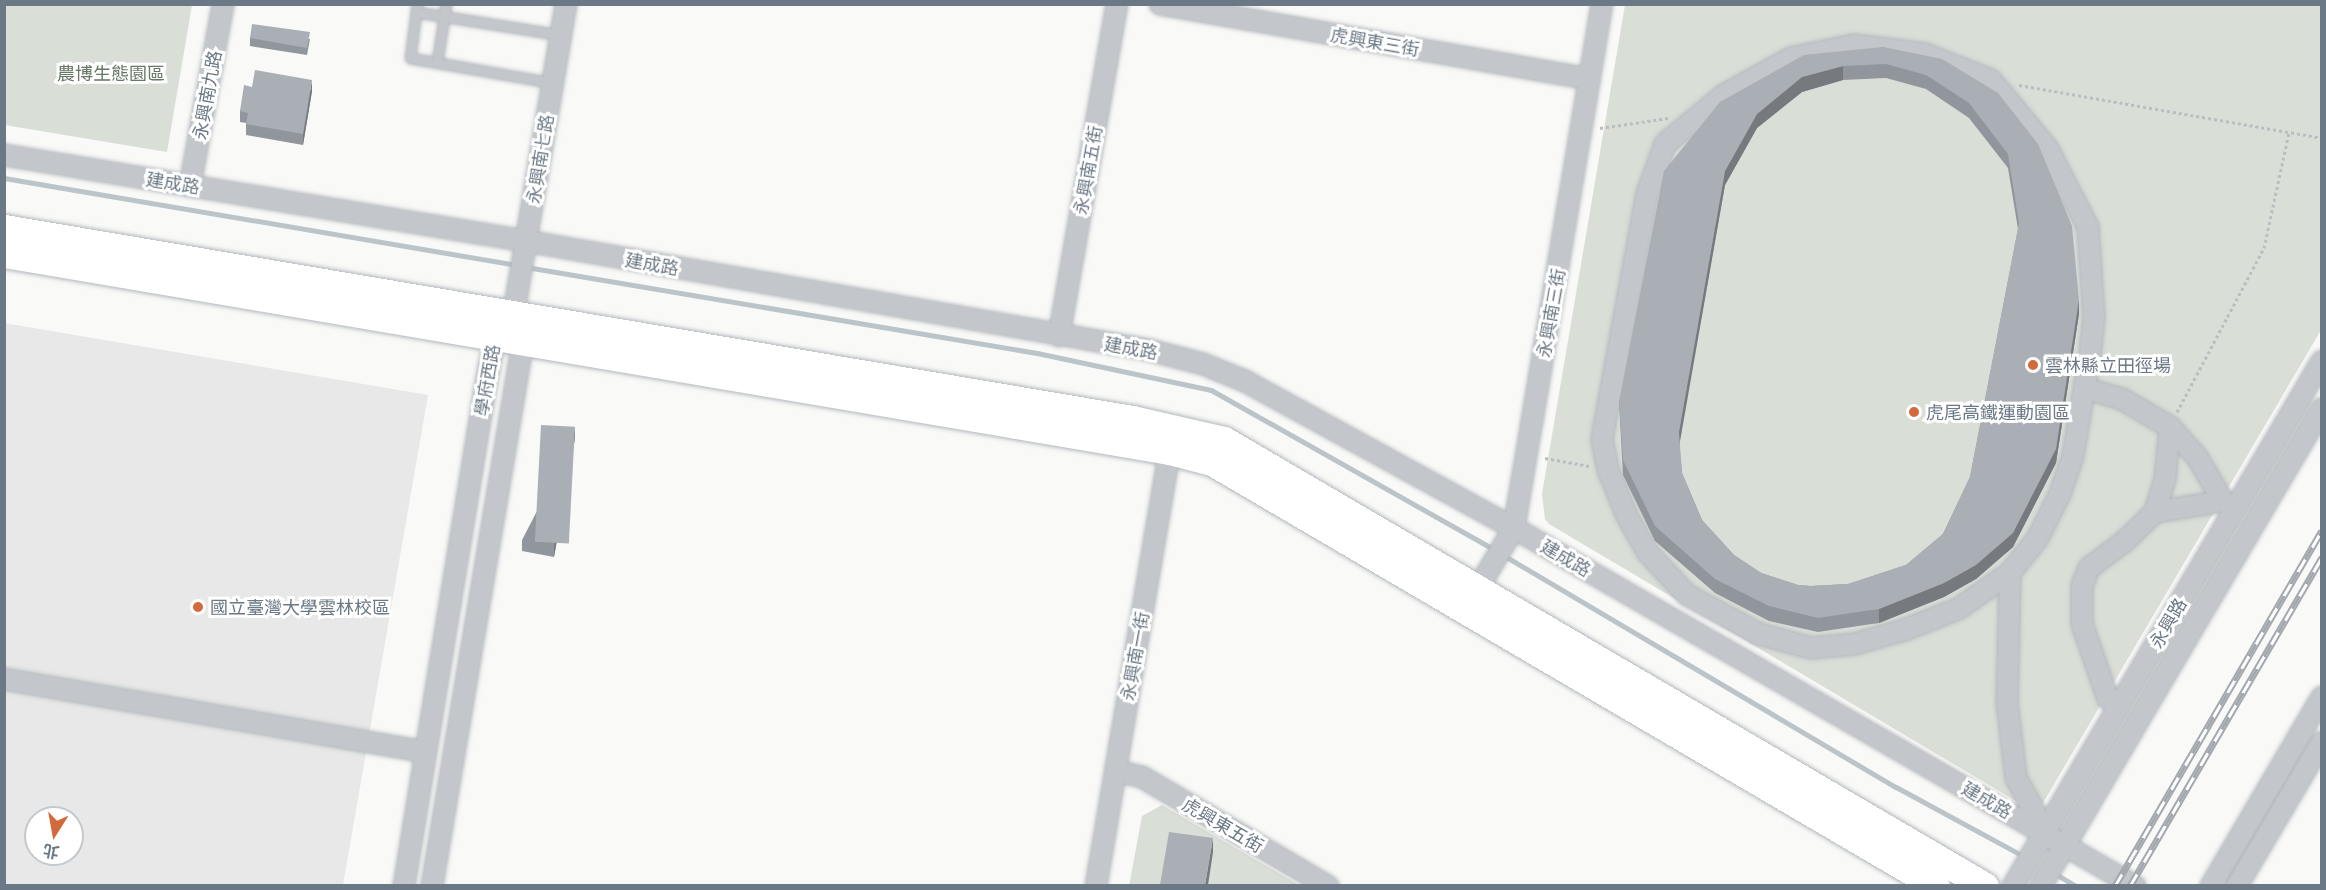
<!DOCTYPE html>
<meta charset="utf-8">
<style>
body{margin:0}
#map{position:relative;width:2326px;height:890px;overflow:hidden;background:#f9f9f7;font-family:"Open Sans","Noto Sans TC",sans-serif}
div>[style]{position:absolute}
.built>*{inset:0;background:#e7e8e7}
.green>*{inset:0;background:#d9ded7}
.stream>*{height:5px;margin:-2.5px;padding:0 2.5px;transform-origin:2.5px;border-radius:2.5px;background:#bbc4c8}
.path>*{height:3px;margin-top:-1.5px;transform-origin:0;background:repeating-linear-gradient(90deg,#bbbec0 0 3px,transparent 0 6px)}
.roads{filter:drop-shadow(0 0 2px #b3b8bd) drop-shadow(0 0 2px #b3b8bd)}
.lane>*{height:9px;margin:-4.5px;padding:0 4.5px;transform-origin:4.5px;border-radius:4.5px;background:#c3c6ca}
.street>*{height:20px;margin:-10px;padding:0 10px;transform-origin:10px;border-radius:10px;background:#c3c6ca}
.secondary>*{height:27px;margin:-13.5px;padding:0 13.5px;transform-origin:13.5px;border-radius:13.5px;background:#fff}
.rail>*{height:7px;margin-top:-3.5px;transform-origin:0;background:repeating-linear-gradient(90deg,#fff 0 14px,#a3a8ae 0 28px);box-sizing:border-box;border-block:2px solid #a3a8ae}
.wall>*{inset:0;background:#91969c}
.shaded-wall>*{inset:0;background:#767a7f}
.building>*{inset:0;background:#a9afb5;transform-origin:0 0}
.dots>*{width:16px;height:16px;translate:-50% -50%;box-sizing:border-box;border:3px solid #fff;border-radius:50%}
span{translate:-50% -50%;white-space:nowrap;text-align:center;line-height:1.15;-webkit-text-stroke:6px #fff;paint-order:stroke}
.street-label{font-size:18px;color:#6b7885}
.park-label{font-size:18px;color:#677865}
.poi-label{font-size:18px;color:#6b7885}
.left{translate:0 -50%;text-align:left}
.frame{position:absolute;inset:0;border:6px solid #6b7885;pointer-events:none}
.north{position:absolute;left:24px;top:806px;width:60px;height:60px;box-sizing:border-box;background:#fff;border:2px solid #c4c9ce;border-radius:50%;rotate:191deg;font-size:16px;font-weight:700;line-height:24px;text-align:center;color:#6b7885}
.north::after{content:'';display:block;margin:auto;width:21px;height:27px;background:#d36a3d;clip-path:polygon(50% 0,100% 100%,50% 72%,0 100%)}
</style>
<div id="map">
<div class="built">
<i style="clip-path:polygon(evenodd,4px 323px,428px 395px,343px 885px,5px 885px,4px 323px,36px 818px,72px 818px,72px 854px,36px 854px,36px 818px)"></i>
</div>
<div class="green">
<i style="clip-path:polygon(4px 5px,192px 5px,167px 152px,5px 125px)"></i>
<i style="clip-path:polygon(1625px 5px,2321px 5px,2321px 330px,2043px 803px,2038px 806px,2026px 807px,1549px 524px,1545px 519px,1542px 494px)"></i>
<i style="clip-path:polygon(1162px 805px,1299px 885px,1129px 886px,1142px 816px)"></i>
</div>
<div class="stream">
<i style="left:4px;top:178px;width:520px;rotate:9.63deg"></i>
<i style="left:526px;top:267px;width:518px;rotate:9.55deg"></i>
<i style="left:1037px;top:353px;width:178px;rotate:12deg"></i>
<i style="left:1211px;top:390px;width:326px;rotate:29.4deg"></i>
<i style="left:1503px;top:555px;width:456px;rotate:30.6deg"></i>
<i style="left:1896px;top:787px;width:147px;rotate:28.5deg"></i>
<i style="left:2054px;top:873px;width:26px;rotate:31deg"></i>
</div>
<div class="path">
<i style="left:2019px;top:85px;width:308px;rotate:9.9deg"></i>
<i style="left:1600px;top:128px;width:69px;rotate:-8.4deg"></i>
<i style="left:2177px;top:412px;width:186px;rotate:-62.1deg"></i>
<i style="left:2264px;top:248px;width:119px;rotate:-77.8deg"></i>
<i style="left:1545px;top:458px;width:45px;rotate:10.3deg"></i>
</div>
<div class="roads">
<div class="lane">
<i style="left:417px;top:4px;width:54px;rotate:97.4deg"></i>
<i style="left:410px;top:58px;width:145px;rotate:9.9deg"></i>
<i style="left:416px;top:12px;width:147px;rotate:9deg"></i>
<i style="left:437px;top:62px;width:59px;rotate:-81.2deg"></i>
</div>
<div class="street">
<i style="left:1160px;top:4px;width:436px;rotate:9.9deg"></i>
<i style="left:1854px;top:45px;width:72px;rotate:7.2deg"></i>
<i style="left:1925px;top:54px;width:71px;rotate:21.5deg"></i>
<i style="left:1991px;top:80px;width:89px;rotate:50.4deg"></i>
<i style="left:2048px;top:149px;width:88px;rotate:62.9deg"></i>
<i style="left:2088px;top:227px;width:90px;rotate:86.2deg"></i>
<i style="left:2094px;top:317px;width:38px;rotate:96deg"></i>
<i style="left:2090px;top:355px;width:102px;rotate:99.6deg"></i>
<i style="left:2073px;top:456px;width:40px;rotate:108.9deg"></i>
<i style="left:2060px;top:494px;width:49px;rotate:116.6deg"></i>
<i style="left:2038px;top:538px;width:45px;rotate:128.7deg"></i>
<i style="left:2010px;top:573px;width:63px;rotate:145.3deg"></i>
<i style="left:1958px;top:609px;width:58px;rotate:158.7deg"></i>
<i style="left:1904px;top:630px;width:51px;rotate:164.1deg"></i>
<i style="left:1855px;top:644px;width:44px;rotate:174.8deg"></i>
<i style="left:1811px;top:648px;width:54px;rotate:-164.9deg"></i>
<i style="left:1759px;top:634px;width:82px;rotate:-151.6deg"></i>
<i style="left:1687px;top:595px;width:57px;rotate:-132.9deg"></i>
<i style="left:1648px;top:553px;width:43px;rotate:-119.6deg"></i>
<i style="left:1627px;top:516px;width:50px;rotate:-112.4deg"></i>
<i style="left:1608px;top:470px;width:32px;rotate:-101deg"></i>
<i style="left:1602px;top:439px;width:249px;rotate:-79.6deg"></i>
<i style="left:1647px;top:194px;width:53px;rotate:-70.2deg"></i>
<i style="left:1665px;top:144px;width:77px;rotate:-39.7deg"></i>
<i style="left:1724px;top:95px;width:77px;rotate:-28.9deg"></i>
<i style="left:1791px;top:58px;width:64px;rotate:-11.7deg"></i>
<i style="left:4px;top:155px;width:529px;rotate:9.36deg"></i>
<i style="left:526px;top:241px;width:632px;rotate:9.92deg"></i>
<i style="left:1149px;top:350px;width:56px;rotate:14.5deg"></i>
<i style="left:1203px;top:364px;width:45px;rotate:22deg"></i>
<i style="left:1245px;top:381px;width:307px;rotate:28.7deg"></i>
<i style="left:1514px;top:528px;width:717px;rotate:29.96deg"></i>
<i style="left:190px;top:186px;width:185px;rotate:-79.7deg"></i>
<i style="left:1059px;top:336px;width:337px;rotate:-80.1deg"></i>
<i style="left:2084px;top:388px;width:40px;rotate:16deg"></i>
<i style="left:2122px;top:399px;width:56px;rotate:30.3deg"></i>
<i style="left:2170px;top:427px;width:40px;rotate:48deg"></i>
<i style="left:2197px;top:457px;width:51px;rotate:59.4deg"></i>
<i style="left:2223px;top:501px;width:69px;rotate:170.8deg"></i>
<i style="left:2010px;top:573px;width:129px;rotate:91.3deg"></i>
<i style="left:2007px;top:702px;width:77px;rotate:83.2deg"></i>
<i style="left:2016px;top:778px;width:39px;rotate:61deg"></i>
<i style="left:1471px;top:600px;width:84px;rotate:-59.2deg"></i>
<i style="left:1514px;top:528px;width:531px;rotate:-80.47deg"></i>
<i style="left:4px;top:679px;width:428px;rotate:9.8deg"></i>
<i style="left:2108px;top:699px;width:79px;rotate:-109.1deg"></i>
<i style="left:2082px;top:624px;width:38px;rotate:-90deg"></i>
<i style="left:2082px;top:586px;width:19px;rotate:-69deg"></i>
<i style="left:2089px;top:568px;width:45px;rotate:-36.9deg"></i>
<i style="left:2125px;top:541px;width:42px;rotate:-44deg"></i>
<i style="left:2155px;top:512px;width:34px;rotate:-73deg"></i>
<i style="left:2165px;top:479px;width:52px;rotate:-84.5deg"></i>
<i style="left:1116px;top:771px;width:27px;rotate:13deg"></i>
<i style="left:1142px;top:777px;width:216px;rotate:30.4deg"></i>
<i style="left:404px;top:886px;width:504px;rotate:-80.74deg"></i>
<i style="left:485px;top:389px;width:54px;rotate:-79.3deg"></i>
<i style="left:495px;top:336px;width:29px;rotate:-54deg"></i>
<i style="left:512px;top:313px;width:14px;rotate:-73deg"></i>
<i style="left:516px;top:300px;width:300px;rotate:-80.4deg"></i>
<i style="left:432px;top:886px;width:553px;rotate:-80.52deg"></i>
<i style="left:523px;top:341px;width:12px;rotate:-110deg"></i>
<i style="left:1096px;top:886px;width:453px;rotate:-80.4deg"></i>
<i style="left:2013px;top:886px;width:609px;rotate:-59.52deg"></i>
<i style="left:2041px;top:886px;width:554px;rotate:-59.5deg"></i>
<i style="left:2211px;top:886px;width:219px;rotate:-59.6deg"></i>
<i style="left:2237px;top:886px;width:167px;rotate:-59.4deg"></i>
</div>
<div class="secondary">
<i style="left:4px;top:228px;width:1144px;rotate:9.61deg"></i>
<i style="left:1132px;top:419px;width:94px;rotate:12.9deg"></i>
<i style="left:1224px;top:440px;width:882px;rotate:30.37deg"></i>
<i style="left:4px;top:254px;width:1183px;rotate:9.59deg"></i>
<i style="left:1170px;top:451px;width:43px;rotate:14.7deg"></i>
<i style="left:1212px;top:462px;width:839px;rotate:30.35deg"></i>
</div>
</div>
<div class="rail">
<i style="left:2115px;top:886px;width:411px;rotate:-59.8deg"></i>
<i style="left:2130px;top:886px;width:381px;rotate:-59.7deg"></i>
</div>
<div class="wall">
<i style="clip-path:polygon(250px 38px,310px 39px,307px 55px,250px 46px)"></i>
<i style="clip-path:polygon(evenodd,1883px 47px,1998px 93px,2079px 314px,2056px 463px,2013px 547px,1976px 579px,1944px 597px,1879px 623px,1818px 632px,1769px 621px,1715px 593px,1655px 541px,1623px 475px,1619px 402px,1720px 102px,1883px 47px,1886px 78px,1926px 89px,1969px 118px,2008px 168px,2018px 229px,1970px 477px,1943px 534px,1906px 565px,1848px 584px,1811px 586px,1798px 585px,1761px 573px,1734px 555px,1702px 520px,1682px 473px,1679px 442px,1725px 185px,1757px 128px,1802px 92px,1843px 80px,1886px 78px)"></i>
<i style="clip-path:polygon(252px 87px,312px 91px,303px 145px,246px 135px,246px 123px,240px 122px,240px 111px)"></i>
<i style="clip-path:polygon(575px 438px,554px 557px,522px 551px,522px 540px)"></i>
</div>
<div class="shaded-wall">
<i style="clip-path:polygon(1843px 66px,1843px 80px,1802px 92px,1757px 128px,1725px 185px,1679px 447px,1679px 432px,1725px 171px,1757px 114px,1802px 77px)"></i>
<i style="clip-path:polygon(312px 80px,312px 91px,303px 145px,303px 134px)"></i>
<i style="clip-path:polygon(2079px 300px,2079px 314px,2056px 463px,2013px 547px,1976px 579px,1944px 597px,1879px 623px,1879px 609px,1944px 583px)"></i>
<i style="clip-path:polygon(575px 427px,575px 438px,554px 557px,554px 546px)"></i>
<i style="clip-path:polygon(1213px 838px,1213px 852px,1208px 885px,1205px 885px)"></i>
</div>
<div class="building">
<i style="clip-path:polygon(252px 24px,310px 32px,307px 48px,250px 38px)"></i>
<i style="clip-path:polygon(evenodd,1883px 47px,1942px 59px,1998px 93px,2038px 144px,2072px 226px,2079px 300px,2056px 449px,2013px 533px,1976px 565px,1944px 583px,1879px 609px,1818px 618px,1769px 606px,1715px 579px,1655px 526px,1623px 460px,1619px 402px,1664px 171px,1720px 102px,1804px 55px,1883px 47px,1886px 64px,1926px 75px,1969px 103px,2008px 154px,2019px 223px,1970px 477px,1943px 534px,1906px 565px,1848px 584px,1811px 586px,1798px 585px,1761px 573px,1734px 555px,1702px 520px,1682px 473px,1679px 432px,1725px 171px,1757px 114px,1802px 77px,1843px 66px,1886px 64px)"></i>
<i style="clip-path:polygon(255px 70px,312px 80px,303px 134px,246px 124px,248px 113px,240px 111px,244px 85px,252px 87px)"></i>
<i style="left:541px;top:425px;width:34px;height:117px;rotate:3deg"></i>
<i style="clip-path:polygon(1169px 832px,1213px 838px,1205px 885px,1160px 885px)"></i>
</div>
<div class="dots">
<i style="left:2033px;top:365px;background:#d36a3d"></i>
<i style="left:1914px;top:412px;background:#d36a3d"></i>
<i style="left:198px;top:607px;background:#d36a3d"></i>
</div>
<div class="street-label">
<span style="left:1375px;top:42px;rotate:10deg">虎興東三街</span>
<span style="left:207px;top:95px;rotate:-80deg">永興南九路</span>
<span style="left:540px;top:159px;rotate:-81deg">永興南七路</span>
<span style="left:1088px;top:170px;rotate:-80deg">永興南五街</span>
<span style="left:173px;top:183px;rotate:9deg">建成路</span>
<span style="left:652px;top:264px;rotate:10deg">建成路</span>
<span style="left:1551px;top:313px;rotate:-80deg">永興南三街</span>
<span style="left:1131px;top:348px;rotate:10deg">建成路</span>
<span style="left:487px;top:380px;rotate:-80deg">學府西路</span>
<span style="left:1566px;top:558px;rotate:30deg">建成路</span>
<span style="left:2168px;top:623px;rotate:-60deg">永興路</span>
<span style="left:1135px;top:656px;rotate:-80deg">永興南一街</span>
<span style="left:1987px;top:800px;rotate:30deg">建成路</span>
<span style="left:1223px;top:825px;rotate:30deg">虎興東五街</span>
</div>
<div class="park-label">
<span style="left:111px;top:73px">農博生態園區</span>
</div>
<div class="poi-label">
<span class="left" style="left:2045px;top:365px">雲林縣立田徑場</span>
<span class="left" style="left:1926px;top:412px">虎尾高鐵運動園區</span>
<span class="left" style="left:210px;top:607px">國立臺灣大學雲林校區</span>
</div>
<div class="frame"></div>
<div class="north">北</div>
</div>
